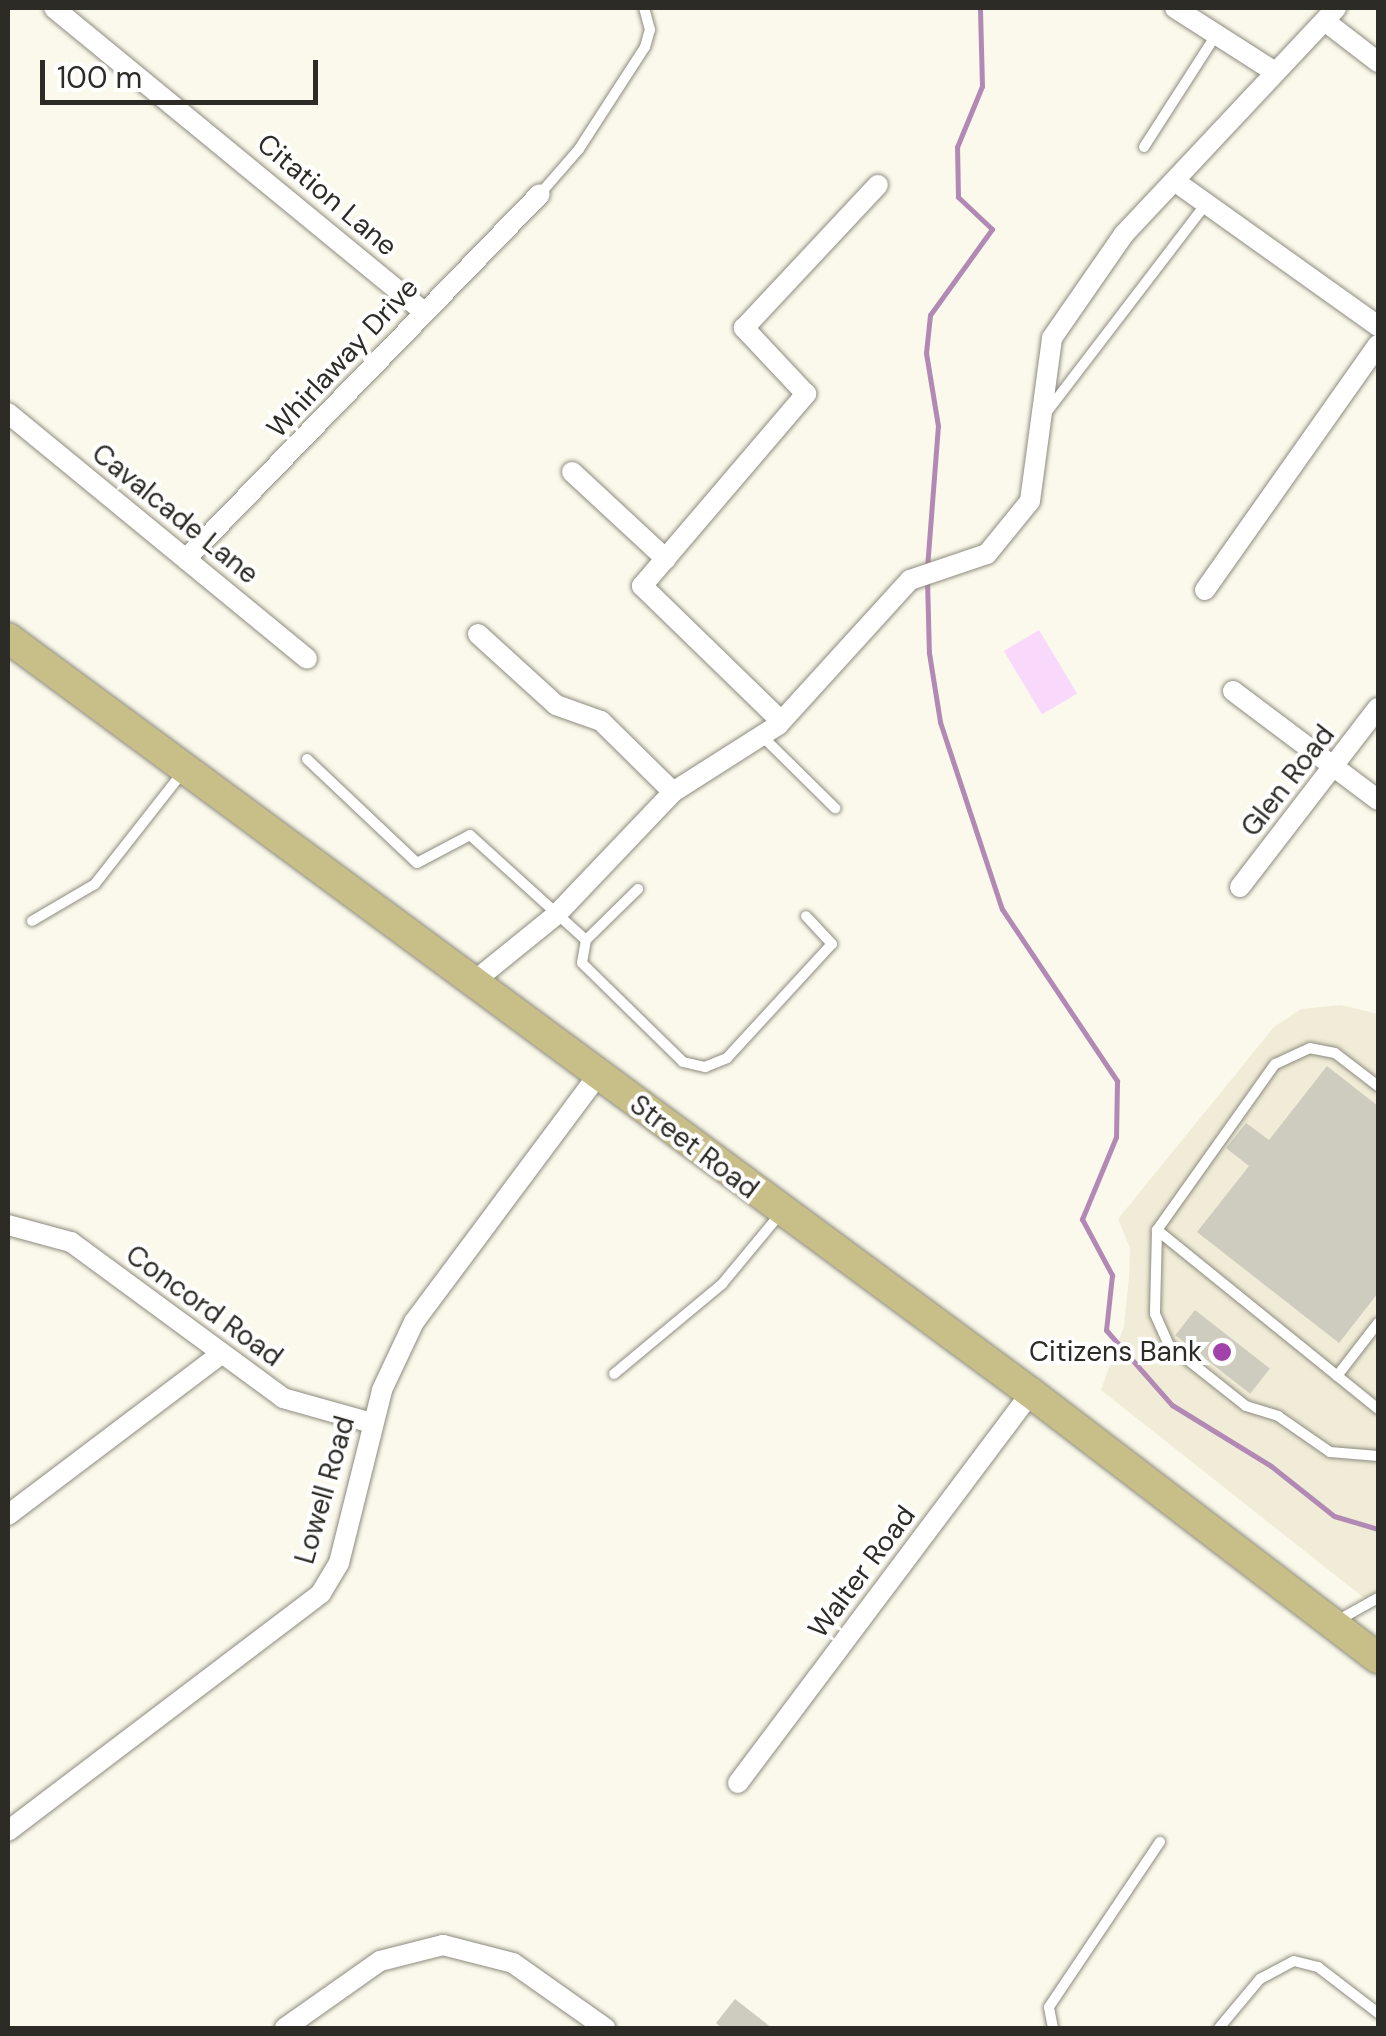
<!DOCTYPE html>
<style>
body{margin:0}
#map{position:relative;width:1386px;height:2036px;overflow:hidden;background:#fbf9eb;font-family:"DM Sans",sans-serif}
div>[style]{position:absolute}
.built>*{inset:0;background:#f0ecd7}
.green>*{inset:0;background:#f9d9fb;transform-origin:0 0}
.stream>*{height:5px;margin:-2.5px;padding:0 2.5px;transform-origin:2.5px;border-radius:2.5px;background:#b289b5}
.building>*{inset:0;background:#ceccbf;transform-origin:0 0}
.roads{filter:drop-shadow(0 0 2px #8d8b7f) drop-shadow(0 0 2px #8d8b7f)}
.lane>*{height:10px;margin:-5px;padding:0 5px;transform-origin:5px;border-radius:5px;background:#fff}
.street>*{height:20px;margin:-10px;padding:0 10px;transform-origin:10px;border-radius:10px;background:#fff}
.primary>*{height:30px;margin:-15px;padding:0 15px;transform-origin:15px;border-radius:15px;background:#c8be87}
.dots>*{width:28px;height:28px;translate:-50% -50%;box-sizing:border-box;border:5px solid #fff;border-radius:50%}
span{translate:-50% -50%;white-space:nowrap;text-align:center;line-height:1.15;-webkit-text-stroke:8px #fff;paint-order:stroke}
.street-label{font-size:28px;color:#2c2b26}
.poi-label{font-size:28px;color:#2c2b26}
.right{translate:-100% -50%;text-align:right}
.frame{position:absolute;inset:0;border:10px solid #2c2b26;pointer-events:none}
.scale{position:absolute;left:40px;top:60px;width:278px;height:45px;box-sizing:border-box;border:5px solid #2c2b26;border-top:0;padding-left:12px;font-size:30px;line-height:35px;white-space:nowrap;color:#2c2b26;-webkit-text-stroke:8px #fff;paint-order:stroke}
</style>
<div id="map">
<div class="built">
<i style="clip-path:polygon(1341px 1005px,1378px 1014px,1378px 1609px,1101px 1390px,1124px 1326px,1129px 1277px,1130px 1248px,1118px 1219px,1274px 1027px,1301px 1009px)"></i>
</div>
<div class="green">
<i style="left:1039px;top:630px;width:74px;height:41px;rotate:59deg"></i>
</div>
<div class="stream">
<i style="left:927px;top:568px;width:142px;rotate:-85.6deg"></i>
<i style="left:938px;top:426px;width:74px;rotate:-99.3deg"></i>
<i style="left:926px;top:353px;width:38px;rotate:-84deg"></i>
<i style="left:930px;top:315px;width:106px;rotate:-54.2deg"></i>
<i style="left:992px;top:229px;width:47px;rotate:-136.7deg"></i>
<i style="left:958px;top:197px;width:50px;rotate:-91.1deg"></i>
<i style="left:957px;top:147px;width:66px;rotate:-67.7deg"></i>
<i style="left:982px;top:86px;width:78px;rotate:-91.5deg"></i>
<i style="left:927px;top:579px;width:74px;rotate:88.5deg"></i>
<i style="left:929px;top:653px;width:70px;rotate:80.9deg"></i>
<i style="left:940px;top:722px;width:197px;rotate:71.7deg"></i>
<i style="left:1002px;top:909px;width:207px;rotate:56.2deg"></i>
<i style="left:1117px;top:1081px;width:56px;rotate:91deg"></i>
<i style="left:1116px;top:1137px;width:89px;rotate:112.5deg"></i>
<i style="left:1082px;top:1219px;width:64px;rotate:61.8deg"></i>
<i style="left:1112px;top:1275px;width:55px;rotate:96.2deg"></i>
<i style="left:1106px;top:1330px;width:100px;rotate:48.7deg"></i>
<i style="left:1172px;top:1405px;width:116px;rotate:31.6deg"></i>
<i style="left:1271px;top:1466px;width:80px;rotate:38.4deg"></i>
<i style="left:1334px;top:1516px;width:46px;rotate:16.5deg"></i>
</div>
<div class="building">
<i style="clip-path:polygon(1327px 1066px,1378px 1106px,1378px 1293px,1339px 1343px,1197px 1232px,1249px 1166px,1226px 1148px,1246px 1123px,1269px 1140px)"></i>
<i style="left:1195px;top:1310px;width:95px;height:32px;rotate:38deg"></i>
<i style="clip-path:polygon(735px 1999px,772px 2028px,722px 2028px,716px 2023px)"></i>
</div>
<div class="roads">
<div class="lane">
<i style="left:1144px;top:147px;width:133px;rotate:-57.3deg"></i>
<i style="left:540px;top:194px;width:60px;rotate:-49.1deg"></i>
<i style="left:579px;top:149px;width:121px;rotate:-57.1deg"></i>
<i style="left:645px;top:47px;width:18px;rotate:-74deg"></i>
<i style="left:650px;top:30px;width:23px;rotate:-105deg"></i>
<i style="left:1046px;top:413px;width:263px;rotate:-52.6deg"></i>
<i style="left:762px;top:736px;width:103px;rotate:44.6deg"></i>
<i style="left:307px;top:759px;width:151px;rotate:43.4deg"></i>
<i style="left:417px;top:863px;width:60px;rotate:-27.8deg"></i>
<i style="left:470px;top:835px;width:156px;rotate:42.2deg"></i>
<i style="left:586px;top:940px;width:23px;rotate:100deg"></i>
<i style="left:582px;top:963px;width:141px;rotate:44.4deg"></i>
<i style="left:683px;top:1062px;width:23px;rotate:13deg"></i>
<i style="left:705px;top:1067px;width:24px;rotate:-22deg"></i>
<i style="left:727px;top:1058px;width:155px;rotate:-47.4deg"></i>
<i style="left:832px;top:944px;width:38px;rotate:-133deg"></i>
<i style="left:32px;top:921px;width:73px;rotate:-30.4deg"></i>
<i style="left:95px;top:884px;width:141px;rotate:-51.9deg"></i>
<i style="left:586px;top:940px;width:73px;rotate:-44.4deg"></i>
<i style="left:1378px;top:1086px;width:54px;rotate:-142.5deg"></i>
<i style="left:1335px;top:1053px;width:25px;rotate:-169deg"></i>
<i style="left:1310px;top:1048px;width:38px;rotate:155deg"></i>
<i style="left:1275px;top:1064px;width:204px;rotate:125.4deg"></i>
<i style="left:1157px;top:1230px;width:284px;rotate:39deg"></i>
<i style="left:1157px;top:1230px;width:84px;rotate:91.4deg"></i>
<i style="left:1155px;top:1314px;width:34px;rotate:66deg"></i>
<i style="left:1169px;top:1345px;width:98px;rotate:38.4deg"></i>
<i style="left:1246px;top:1406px;width:34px;rotate:17deg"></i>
<i style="left:1278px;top:1416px;width:63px;rotate:34.7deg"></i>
<i style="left:1330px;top:1452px;width:48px;rotate:4.8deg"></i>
<i style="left:614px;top:1374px;width:141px;rotate:-39.8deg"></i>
<i style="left:722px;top:1284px;width:92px;rotate:-50.3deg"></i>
<i style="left:1337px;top:1376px;width:67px;rotate:-52.3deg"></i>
<i style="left:1335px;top:1622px;width:49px;rotate:-29.2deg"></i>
<i style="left:1053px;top:2028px;width:21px;rotate:-101deg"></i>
<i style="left:1049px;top:2007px;width:199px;rotate:-56.1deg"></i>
<i style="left:1219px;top:2028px;width:64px;rotate:-50.1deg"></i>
<i style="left:1260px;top:1979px;width:38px;rotate:-28deg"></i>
<i style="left:1294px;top:1961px;width:25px;rotate:14deg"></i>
<i style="left:1318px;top:1967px;width:76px;rotate:37.5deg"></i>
</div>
<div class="street">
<i style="left:54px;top:8px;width:479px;rotate:39.4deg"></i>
<i style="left:1175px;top:8px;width:115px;rotate:32.6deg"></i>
<i style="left:1326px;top:22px;width:66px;rotate:37.6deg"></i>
<i style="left:1176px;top:182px;width:248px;rotate:35.5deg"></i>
<i style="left:8px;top:413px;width:387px;rotate:39.4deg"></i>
<i style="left:572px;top:472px;width:128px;rotate:42.8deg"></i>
<i style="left:186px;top:559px;width:508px;rotate:-45.88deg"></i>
<i style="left:1205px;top:590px;width:300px;rotate:-54.8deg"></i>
<i style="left:478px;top:634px;width:105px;rotate:42.3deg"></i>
<i style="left:556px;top:705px;width:48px;rotate:19.6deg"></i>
<i style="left:601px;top:721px;width:101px;rotate:44.6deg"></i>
<i style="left:1233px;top:691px;width:181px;rotate:36.9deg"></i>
<i style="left:781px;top:721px;width:194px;rotate:-135.8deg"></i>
<i style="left:642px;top:586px;width:253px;rotate:-49.5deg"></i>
<i style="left:806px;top:394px;width:91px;rotate:-133.2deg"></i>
<i style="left:744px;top:328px;width:196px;rotate:-46.9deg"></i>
<i style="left:1240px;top:887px;width:226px;rotate:-52.4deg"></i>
<i style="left:472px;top:983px;width:108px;rotate:-39deg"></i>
<i style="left:556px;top:915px;width:170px;rotate:-46.4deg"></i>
<i style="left:673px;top:792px;width:125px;rotate:-32.5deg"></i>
<i style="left:778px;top:725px;width:196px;rotate:-47.7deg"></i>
<i style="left:910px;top:580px;width:81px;rotate:-18.7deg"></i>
<i style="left:987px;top:554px;width:68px;rotate:-50.9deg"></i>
<i style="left:1030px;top:501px;width:164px;rotate:-82.3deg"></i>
<i style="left:1052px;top:338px;width:126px;rotate:-55.3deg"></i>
<i style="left:1124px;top:234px;width:310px;rotate:-46.8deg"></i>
<i style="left:8px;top:1225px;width:65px;rotate:15.1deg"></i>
<i style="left:71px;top:1242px;width:263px;rotate:36.3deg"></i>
<i style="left:283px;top:1398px;width:92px;rotate:15.7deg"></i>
<i style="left:8px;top:1515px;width:267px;rotate:-37.1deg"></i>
<i style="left:738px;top:1783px;width:488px;rotate:-53.1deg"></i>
<i style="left:8px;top:1831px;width:393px;rotate:-37.2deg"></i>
<i style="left:321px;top:1593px;width:35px;rotate:-59deg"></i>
<i style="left:339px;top:1563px;width:178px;rotate:-76deg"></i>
<i style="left:382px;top:1390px;width:75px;rotate:-64.8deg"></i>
<i style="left:414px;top:1322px;width:308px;rotate:-53.3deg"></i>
<i style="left:285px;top:2028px;width:116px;rotate:-35.2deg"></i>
<i style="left:380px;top:1961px;width:65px;rotate:-14.3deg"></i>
<i style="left:443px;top:1945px;width:72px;rotate:14.4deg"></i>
<i style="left:513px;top:1963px;width:113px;rotate:35.2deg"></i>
</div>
<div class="primary">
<i style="left:8px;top:638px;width:1271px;rotate:36.43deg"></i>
<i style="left:1031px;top:1393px;width:437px;rotate:37.4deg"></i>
</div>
</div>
<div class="dots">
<i style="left:1222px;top:1352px;background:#a243ab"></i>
</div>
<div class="street-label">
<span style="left:327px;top:195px;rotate:40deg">Citation Lane</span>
<span style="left:343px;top:358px;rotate:-47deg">Whirlaway Drive</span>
<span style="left:175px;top:514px;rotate:39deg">Cavalcade Lane</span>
<span style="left:1288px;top:781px;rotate:-52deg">Glen Road</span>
<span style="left:694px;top:1147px;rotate:37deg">Street Road</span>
<span style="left:204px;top:1306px;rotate:36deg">Concord Road</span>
<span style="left:325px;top:1490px;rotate:-74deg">Lowell Road</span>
<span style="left:862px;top:1572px;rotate:-53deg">Walter Road</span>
</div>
<div class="poi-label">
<span class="right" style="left:1202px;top:1352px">Citizens Bank</span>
</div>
<div class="frame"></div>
<div class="scale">100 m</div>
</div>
